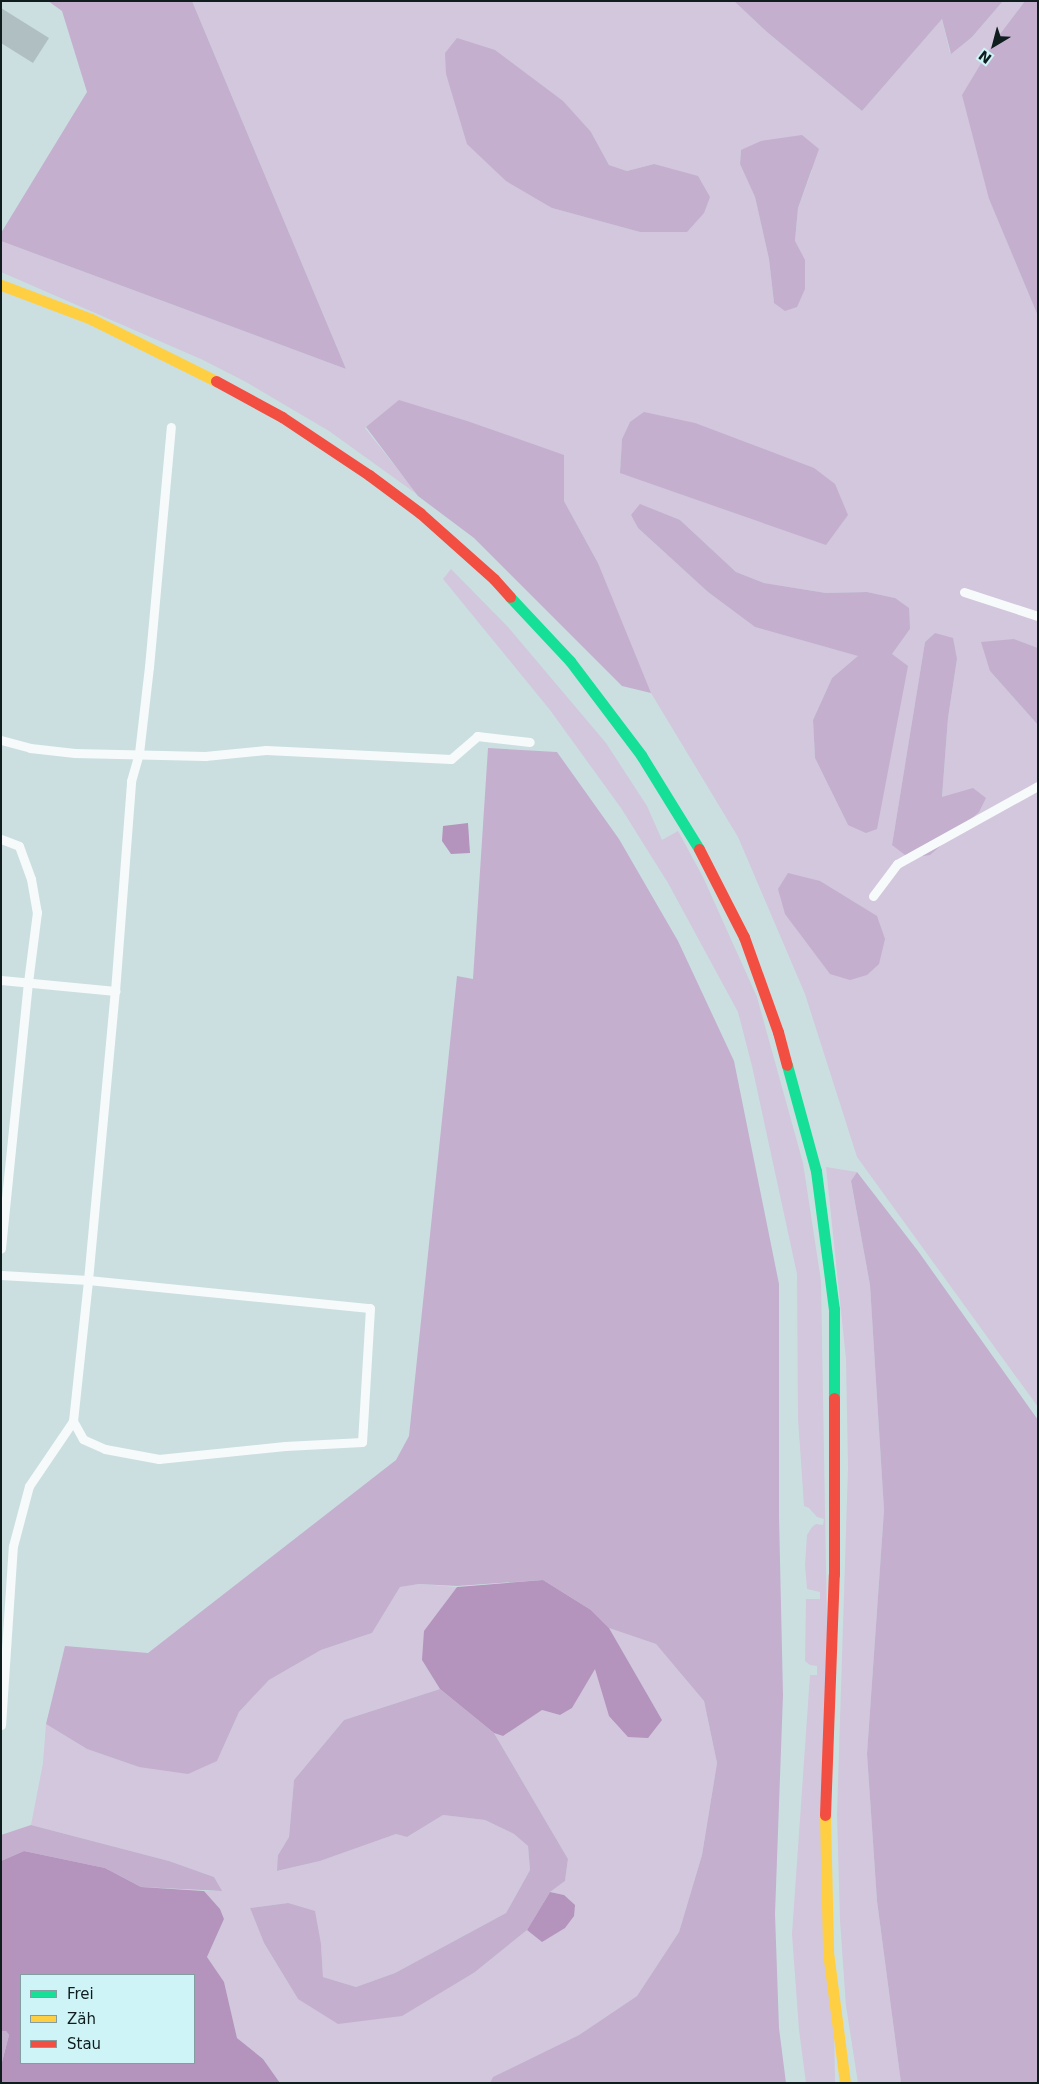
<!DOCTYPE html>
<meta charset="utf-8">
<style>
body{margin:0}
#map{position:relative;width:1039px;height:2084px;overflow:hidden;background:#cbdfe1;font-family:"DejaVu Sans",sans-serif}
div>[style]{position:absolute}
.green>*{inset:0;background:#d2c7dc}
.forest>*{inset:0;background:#c4afcf}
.water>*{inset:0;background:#b493bc}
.building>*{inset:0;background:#b0bfc1}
.lane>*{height:9px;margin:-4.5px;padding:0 4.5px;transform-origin:4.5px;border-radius:4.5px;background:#f7fafa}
.fast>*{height:11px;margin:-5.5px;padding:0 5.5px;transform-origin:5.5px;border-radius:5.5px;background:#16e098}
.slow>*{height:11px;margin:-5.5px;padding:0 5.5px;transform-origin:5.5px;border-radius:5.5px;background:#ffcf43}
.jam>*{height:11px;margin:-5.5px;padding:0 5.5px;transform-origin:5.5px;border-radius:5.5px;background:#f24e42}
span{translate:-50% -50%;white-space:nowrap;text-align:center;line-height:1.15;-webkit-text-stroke:4px #cff4f8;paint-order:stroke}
.frame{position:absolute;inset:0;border:2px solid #0f1d1e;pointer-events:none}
.legend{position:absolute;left:20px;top:1974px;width:175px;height:90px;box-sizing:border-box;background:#cff4f8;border:1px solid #829ea1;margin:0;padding:6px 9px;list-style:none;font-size:15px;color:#0f1d1e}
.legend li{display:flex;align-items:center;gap:10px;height:25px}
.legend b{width:25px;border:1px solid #829ea1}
.north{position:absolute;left:969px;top:20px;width:50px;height:50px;-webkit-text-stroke:4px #cff4f8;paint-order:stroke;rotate:217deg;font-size:14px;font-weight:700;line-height:20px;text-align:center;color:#0f1d1e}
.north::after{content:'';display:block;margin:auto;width:18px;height:22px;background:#0f1d1e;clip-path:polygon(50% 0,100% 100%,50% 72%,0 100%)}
</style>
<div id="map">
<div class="green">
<i style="clip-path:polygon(evenodd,192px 1px,734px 1px,767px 32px,862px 111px,942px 19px,950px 53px,972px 37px,1003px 1px,1025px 1px,994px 42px,989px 199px,1038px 316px,1038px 648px,1014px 639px,990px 671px,1038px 725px,1038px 1407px,857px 1157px,805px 994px,738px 837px,651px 693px,617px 677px,619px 617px,598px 563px,564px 501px,564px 455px,374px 421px,365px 428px,418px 495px,329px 431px,246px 382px,203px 360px,1px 272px,1px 241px,346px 369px,192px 1px,446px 74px,591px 132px,609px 165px,627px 171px,654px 164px,640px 232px,552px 208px,457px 105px,446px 74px,192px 1px,741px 150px,812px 170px,798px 208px,795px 242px,774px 303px,769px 259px,755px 197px,740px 164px,741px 150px,192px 1px,630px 422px,620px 473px,622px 439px,630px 422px,192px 1px,631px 515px,680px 520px,736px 572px,764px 583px,826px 593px,867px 592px,895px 598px,910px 629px,892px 654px,848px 825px,815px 758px,813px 720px,832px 678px,859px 656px,755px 627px,708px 592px,638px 528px,631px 515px,192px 1px,935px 633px,957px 659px,948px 718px,942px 798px,892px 845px,925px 642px,935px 633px)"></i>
<i style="clip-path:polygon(451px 569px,508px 627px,606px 743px,647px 806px,662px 840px,678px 831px,703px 877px,757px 997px,803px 1163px,821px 1281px,835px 2083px,806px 2083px,799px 2030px,792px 1934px,810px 1675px,817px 1675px,817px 1666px,810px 1665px,805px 1661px,806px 1599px,820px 1599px,820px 1592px,807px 1589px,805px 1565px,807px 1535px,812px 1527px,816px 1524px,823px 1525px,824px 1519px,817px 1517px,809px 1508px,804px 1506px,798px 1418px,797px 1274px,752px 1066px,738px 1012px,668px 883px,621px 808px,550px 710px,443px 579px)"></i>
<i style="clip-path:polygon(826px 1167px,857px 1172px,851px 1182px,870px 1285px,884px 1510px,867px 1754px,877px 1901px,901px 2083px,858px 2083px,846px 2006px,840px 1921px,837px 1814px,848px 1468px,846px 1359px)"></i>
<i style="clip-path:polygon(419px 1584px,457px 1587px,442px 1607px,422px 1660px,440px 1689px,344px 1720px,294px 1780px,289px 1837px,278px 1855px,278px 1871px,320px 1861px,396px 1834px,407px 1837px,443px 1815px,485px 1820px,514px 1834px,528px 1846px,530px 1870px,506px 1913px,395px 1973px,356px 1987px,323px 1977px,321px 1944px,288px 1903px,250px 1908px,264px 1943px,298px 1999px,475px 1972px,527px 1930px,542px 1942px,564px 1895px,550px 1892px,565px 1881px,568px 1859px,494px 1733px,503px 1736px,542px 1710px,560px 1715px,572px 1708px,595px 1668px,662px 1720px,609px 1628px,656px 1644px,704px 1701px,717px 1763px,702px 1855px,679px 1932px,637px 1996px,579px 2035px,494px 2077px,490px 2083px,280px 2083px,263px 2059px,237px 2038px,224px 1983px,207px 1957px,224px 1919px,220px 1909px,204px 1891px,221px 1891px,214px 1877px,169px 1861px,31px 1825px,43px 1763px,46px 1724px,87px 1749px,139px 1767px,217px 1761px,239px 1712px,269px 1680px,321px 1650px,372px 1633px,400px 1587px)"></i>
</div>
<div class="forest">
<i style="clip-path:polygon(48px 1px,192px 1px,346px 369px,1px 241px,1px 233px,87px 92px,62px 11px)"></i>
<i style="clip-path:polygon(734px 1px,1003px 1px,972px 37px,951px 54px,942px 19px,862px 111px,767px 32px)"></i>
<i style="clip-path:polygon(1025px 1px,1038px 1px,1038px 316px,989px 199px,962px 95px,994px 42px)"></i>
<i style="clip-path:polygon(457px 38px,495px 50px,563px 101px,591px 132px,609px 165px,627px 171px,654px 164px,698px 176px,710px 197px,704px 213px,687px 232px,640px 232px,552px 208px,506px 181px,467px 144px,446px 74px,445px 53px)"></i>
<i style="clip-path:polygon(802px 135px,819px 149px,798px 208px,795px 241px,805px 260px,805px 289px,797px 307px,785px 311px,774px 303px,769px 259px,755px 197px,740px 164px,741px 150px,761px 141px)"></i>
<i style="clip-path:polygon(399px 400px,467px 421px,564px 455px,564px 501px,598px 563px,651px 693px,622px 686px,474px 538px,418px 496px,366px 427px)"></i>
<i style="clip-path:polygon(644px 412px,695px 423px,814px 468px,835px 484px,848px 515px,826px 545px,620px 473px,622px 439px,630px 422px)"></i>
<i style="clip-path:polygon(640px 504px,680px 520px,736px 572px,764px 583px,826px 593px,867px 592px,895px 598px,909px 608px,910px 629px,892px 654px,908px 666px,877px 829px,866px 833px,848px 825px,815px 758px,813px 720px,832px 678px,858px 656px,755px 627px,708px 592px,638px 528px,631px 515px)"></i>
<i style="clip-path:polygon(935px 633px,953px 638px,957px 659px,948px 718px,942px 797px,973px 788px,986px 798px,979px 812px,930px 855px,909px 858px,892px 845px,925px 642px)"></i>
<i style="clip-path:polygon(1014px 639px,1038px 648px,1038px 725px,990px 671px,981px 642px)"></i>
<i style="clip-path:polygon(488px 748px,557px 752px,619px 839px,678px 941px,734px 1061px,779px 1284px,779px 1516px,783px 1695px,775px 1914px,779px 2028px,786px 2083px,490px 2083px,493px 2077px,579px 2035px,637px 1996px,679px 1932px,702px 1855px,717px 1763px,704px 1701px,656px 1644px,609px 1628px,591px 1610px,543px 1580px,457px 1586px,419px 1584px,400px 1587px,372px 1633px,321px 1650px,269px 1680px,239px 1712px,217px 1761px,188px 1774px,139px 1767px,87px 1749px,46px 1724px,65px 1646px,148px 1653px,396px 1460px,409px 1436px,457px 976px,473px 979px)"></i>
<i style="clip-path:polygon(788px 873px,820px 881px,877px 916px,885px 939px,879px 964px,867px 975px,850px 980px,830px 974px,785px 914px,778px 889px)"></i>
<i style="clip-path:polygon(857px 1172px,918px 1251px,1038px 1420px,1038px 2083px,901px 2083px,877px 1901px,867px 1754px,884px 1510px,870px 1285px,851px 1181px)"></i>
<i style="clip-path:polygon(440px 1689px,494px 1733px,568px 1859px,565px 1881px,550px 1892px,527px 1930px,475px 1972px,402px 2016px,338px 2024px,298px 1999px,264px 1943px,250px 1908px,288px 1903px,315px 1911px,321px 1944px,323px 1977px,356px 1987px,395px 1973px,506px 1913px,530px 1870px,528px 1846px,514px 1834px,485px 1820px,443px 1815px,407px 1837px,396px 1834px,320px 1861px,277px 1871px,278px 1855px,289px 1837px,294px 1780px,344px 1720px)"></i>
<i style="clip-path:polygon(31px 1825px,169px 1861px,214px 1877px,222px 1891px,141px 1887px,105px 1868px,24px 1851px,1px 1861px,1px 1835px)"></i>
<i style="clip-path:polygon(1px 2031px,6px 2031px,9px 2035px,1px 2066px)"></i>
</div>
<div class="water">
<i style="clip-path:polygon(468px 823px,470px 853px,451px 854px,442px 841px,443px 826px)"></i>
<i style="clip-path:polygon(543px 1580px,591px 1610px,609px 1628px,662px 1720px,648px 1738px,628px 1737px,609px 1716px,595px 1669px,572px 1708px,560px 1715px,542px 1710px,503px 1736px,494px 1733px,440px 1689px,422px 1660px,424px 1631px,457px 1587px)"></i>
<i style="clip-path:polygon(evenodd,24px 1851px,105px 1868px,141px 1887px,204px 1891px,220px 1909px,224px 1919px,207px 1957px,224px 1982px,237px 2038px,263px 2059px,280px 2083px,1px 2083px,1px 2066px,9px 2035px,6px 2031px,1px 2031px,1px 1861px,24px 1851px,21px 1975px,194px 1975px,194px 2063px,21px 2063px,21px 1975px)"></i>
<i style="clip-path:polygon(550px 1892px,564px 1895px,575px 1905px,574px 1916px,565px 1928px,542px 1942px,527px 1930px)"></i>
</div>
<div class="building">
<i style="clip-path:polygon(1px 8px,49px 38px,33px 63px,1px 43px)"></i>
</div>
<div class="lane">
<i style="left:964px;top:592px;width:78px;rotate:18deg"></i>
<i style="left:1px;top:740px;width:30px;rotate:15deg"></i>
<i style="left:30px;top:748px;width:45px;rotate:6.3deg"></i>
<i style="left:75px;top:753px;width:130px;rotate:1.3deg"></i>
<i style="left:205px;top:756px;width:61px;rotate:-5.6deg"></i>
<i style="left:266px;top:750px;width:185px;rotate:2.8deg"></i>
<i style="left:451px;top:759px;width:35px;rotate:-41deg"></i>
<i style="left:477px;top:736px;width:53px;rotate:6.5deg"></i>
<i style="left:1px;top:839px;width:19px;rotate:21deg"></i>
<i style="left:19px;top:846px;width:35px;rotate:70deg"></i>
<i style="left:31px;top:879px;width:34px;rotate:80deg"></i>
<i style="left:37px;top:912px;width:71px;rotate:97.3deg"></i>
<i style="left:28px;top:982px;width:268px;rotate:95.8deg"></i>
<i style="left:873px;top:896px;width:40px;rotate:-53deg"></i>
<i style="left:897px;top:864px;width:161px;rotate:-29deg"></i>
<i style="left:1px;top:980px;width:115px;rotate:5.5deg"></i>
<i style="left:1px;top:1275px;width:87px;rotate:3.3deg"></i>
<i style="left:88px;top:1280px;width:283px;rotate:5.7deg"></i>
<i style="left:370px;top:1308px;width:134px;rotate:93.4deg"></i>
<i style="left:362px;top:1442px;width:77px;rotate:177deg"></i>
<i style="left:285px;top:1446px;width:127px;rotate:174.1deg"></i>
<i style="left:159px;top:1459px;width:55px;rotate:-169.5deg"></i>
<i style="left:105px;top:1449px;width:24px;rotate:-156deg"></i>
<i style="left:83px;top:1439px;width:21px;rotate:-119deg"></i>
<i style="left:1px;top:1725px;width:179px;rotate:-86.2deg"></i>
<i style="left:13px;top:1546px;width:62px;rotate:-75.1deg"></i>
<i style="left:29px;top:1486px;width:78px;rotate:-55.9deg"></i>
<i style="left:73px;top:1421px;width:142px;rotate:-83.9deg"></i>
<i style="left:88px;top:1280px;width:290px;rotate:-84.7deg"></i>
<i style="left:115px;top:991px;width:211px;rotate:-85.6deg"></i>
<i style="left:131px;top:781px;width:29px;rotate:-74deg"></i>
<i style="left:139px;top:753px;width:87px;rotate:-83.4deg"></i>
<i style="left:149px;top:667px;width:241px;rotate:-84.8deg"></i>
</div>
<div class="fast">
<i style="left:510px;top:597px;width:88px;rotate:46.8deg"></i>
<i style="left:570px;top:661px;width:118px;rotate:52.9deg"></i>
<i style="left:641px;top:755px;width:110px;rotate:58.3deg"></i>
<i style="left:787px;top:1065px;width:110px;rotate:74.7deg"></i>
<i style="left:816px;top:1171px;width:139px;rotate:82.6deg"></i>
<i style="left:834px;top:1309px;width:89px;rotate:90deg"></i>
</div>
<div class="slow">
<i style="left:1px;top:285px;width:96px;rotate:20.7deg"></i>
<i style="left:91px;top:319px;width:140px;rotate:26.4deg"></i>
<i style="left:825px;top:1815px;width:137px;rotate:88.7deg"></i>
<i style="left:828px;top:1952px;width:132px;rotate:82.6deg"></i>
</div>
<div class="jam">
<i style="left:216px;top:381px;width:75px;rotate:28.6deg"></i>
<i style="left:282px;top:417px;width:105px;rotate:33.7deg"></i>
<i style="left:369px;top:475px;width:64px;rotate:36.7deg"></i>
<i style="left:420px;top:513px;width:99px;rotate:41.7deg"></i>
<i style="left:494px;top:579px;width:24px;rotate:48deg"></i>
<i style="left:699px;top:849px;width:99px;rotate:62.9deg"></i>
<i style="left:744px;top:937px;width:101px;rotate:70.3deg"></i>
<i style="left:778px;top:1032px;width:34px;rotate:75deg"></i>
<i style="left:825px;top:1815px;width:241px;rotate:-87.9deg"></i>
<i style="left:834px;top:1574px;width:176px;rotate:-90deg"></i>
</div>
<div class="frame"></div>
<ul class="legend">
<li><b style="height:6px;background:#16e098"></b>Frei</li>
<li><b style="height:6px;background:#ffcf43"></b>Zäh</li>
<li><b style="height:6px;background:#f24e42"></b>Stau</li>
</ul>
<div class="north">N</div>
</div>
